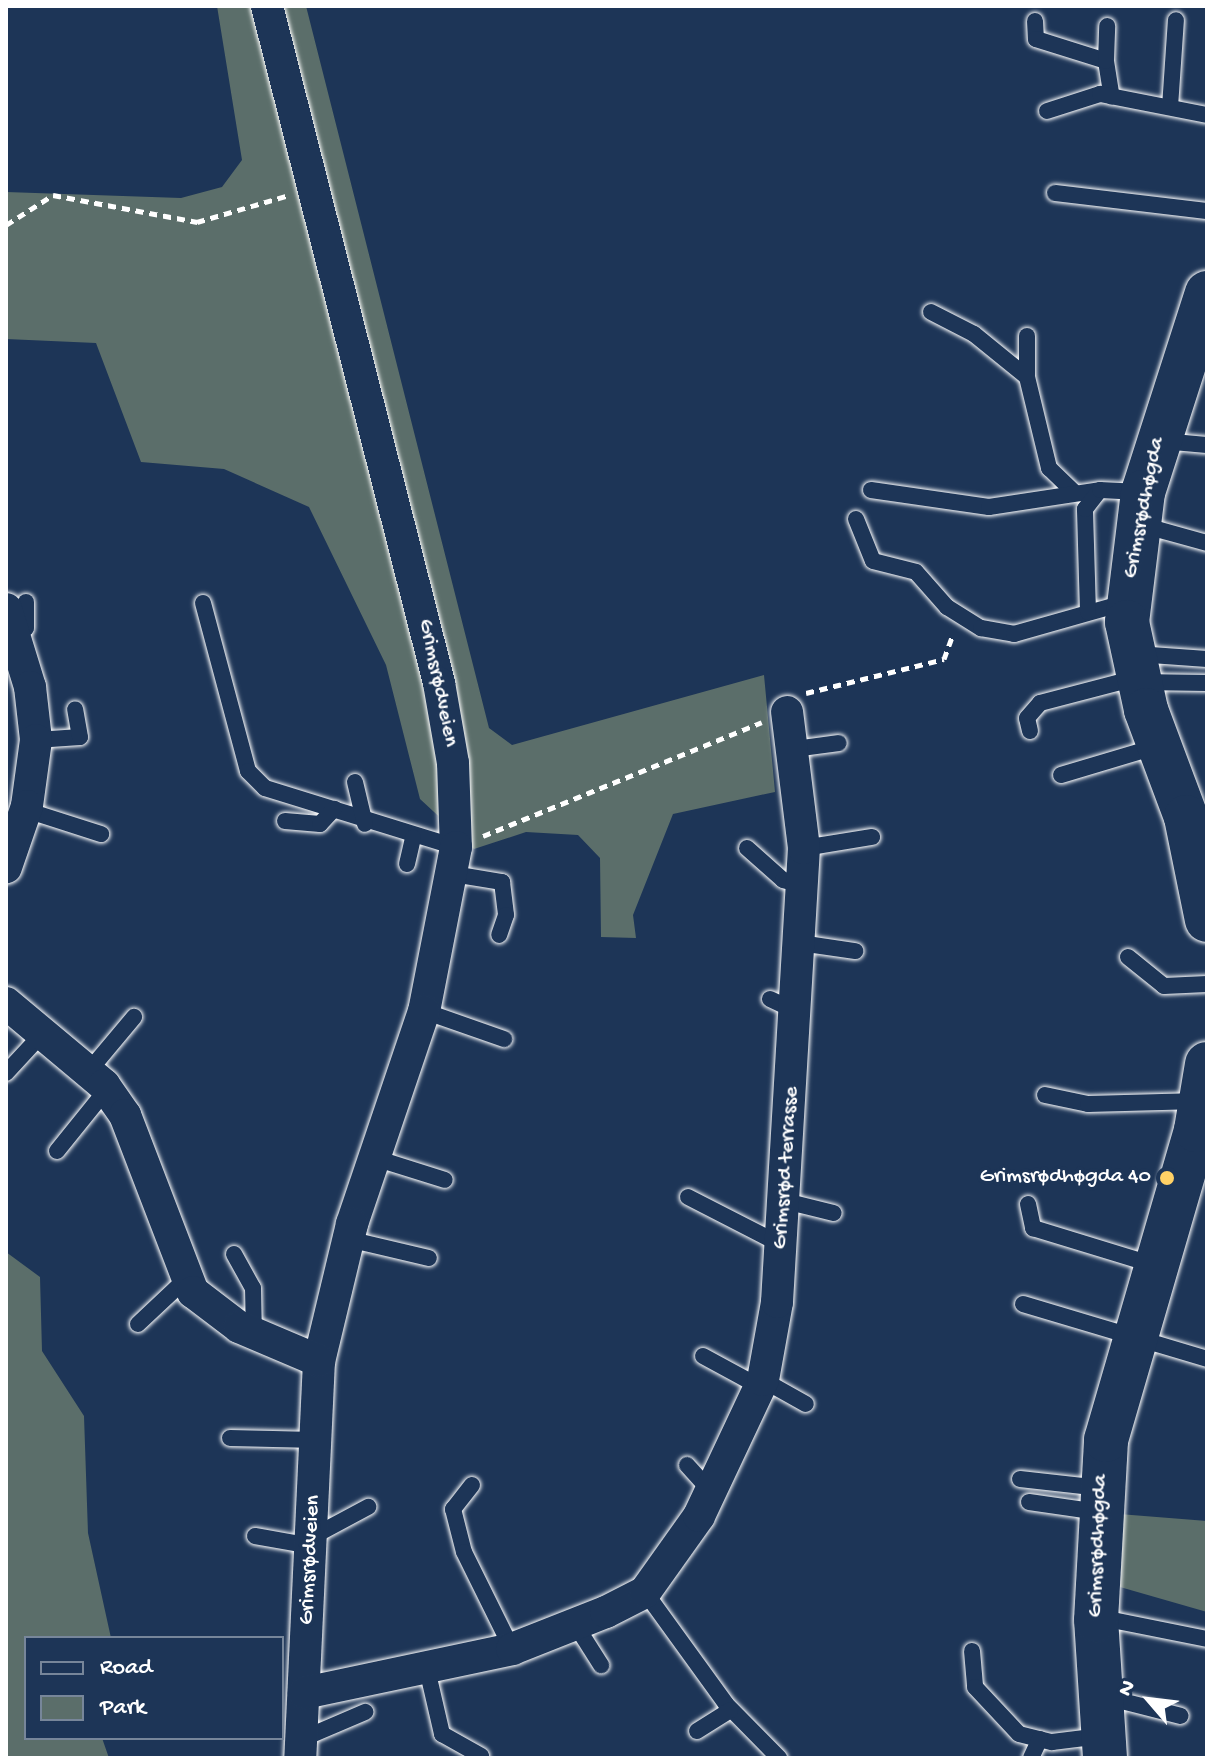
<!DOCTYPE html>
<meta charset="utf-8">
<style>
body{margin:0}
#map{position:relative;width:1213px;height:1764px;overflow:hidden;background:#1d3557;font-family:"Gochi Hand",sans-serif}
div>[style]{position:absolute}
.green>*{inset:0;background:#5b6e6a}
.path>*{height:5px;margin-top:-2.5px;transform-origin:0;background:repeating-linear-gradient(90deg,#fff 0 8px,transparent 0 14px)}
.roads{filter:drop-shadow(0 0 2px #fff) drop-shadow(0 0 2px #fff)}
.service>*{height:16px;margin:-8px;padding:0 8px;transform-origin:8px;border-radius:8px;background:#1d3557}
.minor>*{height:32px;margin:-16px;padding:0 16px;transform-origin:16px;border-radius:16px;background:#1d3557}
.secondary>*{height:44px;margin:-22px;padding:0 22px;transform-origin:22px;border-radius:22px;background:#1d3557}
.dots>*{width:22px;height:22px;translate:-50% -50%;box-sizing:border-box;border:4px solid #1d3557;border-radius:50%}
span{translate:-50% -50%;white-space:nowrap;text-align:center;line-height:1.15;-webkit-text-stroke:7px #1d3557;paint-order:stroke}
.street-label{font-size:22px;color:#fff}
.poi-label{font-size:22px;color:#fff}
.right{translate:-100% -50%;text-align:right}
.frame{position:absolute;inset:0;border:8px solid #fff;pointer-events:none}
.legend{position:absolute;left:24px;top:1636px;width:260px;height:104px;box-sizing:border-box;background:#1d3557;border:2px solid #77869a;margin:0;padding:10px 14px;list-style:none;font-size:24px;color:#fff}
.legend li{display:flex;align-items:center;gap:16px;height:40px}
.legend b{width:40px;border:2px solid #77869a}
.north{position:absolute;left:1109px;top:1660px;width:80px;height:80px;-webkit-text-stroke:6px #1d3557;paint-order:stroke;rotate:298deg;font-size:22px;font-weight:700;line-height:32px;text-align:center;color:#fff}
.north::after{content:'';display:block;margin:auto;width:28px;height:36px;background:#fff;clip-path:polygon(50% 0,100% 100%,50% 72%,0 100%)}
</style>
<div id="map">
<div class="green">
<i style="clip-path:polygon(217px 6px,306px 6px,489px 728px,512px 745px,764px 675px,775px 792px,673px 814px,633px 915px,636px 938px,601px 937px,600px 858px,578px 835px,526px 832px,474px 849px,420px 799px,386px 665px,309px 507px,224px 469px,141px 462px,96px 343px,6px 339px,6px 192px,181px 198px,222px 187px,242px 160px)"></i>
<i style="clip-path:polygon(6px 1252px,40px 1277px,42px 1351px,84px 1416px,88px 1533px,111px 1638px,26px 1638px,26px 1738px,102px 1738px,109px 1758px,6px 1758px)"></i>
<i style="clip-path:polygon(1119px 1514px,1207px 1521px,1207px 1612px,1113px 1585px)"></i>
</div>
<div class="path">
<i style="left:6px;top:225px;width:56px;rotate:-32.6deg"></i>
<i style="left:53px;top:195px;width:147px;rotate:10.6deg"></i>
<i style="left:197px;top:222px;width:93px;rotate:-16.3deg"></i>
<i style="left:806px;top:693px;width:142px;rotate:-13.8deg"></i>
<i style="left:944px;top:659px;width:27px;rotate:-70deg"></i>
<i style="left:483px;top:836px;width:301px;rotate:-22.2deg"></i>
</div>
<div class="roads">
<div class="service">
<i style="left:1035px;top:21px;width:18px;rotate:87deg"></i>
<i style="left:1036px;top:39px;width:73px;rotate:17.4deg"></i>
<i style="left:1106px;top:61px;width:36px;rotate:81deg"></i>
<i style="left:1106px;top:61px;width:35px;rotate:-88deg"></i>
<i style="left:1170px;top:107px;width:87px;rotate:-86.1deg"></i>
<i style="left:1047px;top:111px;width:56px;rotate:-17.8deg"></i>
<i style="left:1100px;top:94px;width:109px;rotate:11.1deg"></i>
<i style="left:1055px;top:193px;width:153px;rotate:6.8deg"></i>
<i style="left:931px;top:312px;width:48px;rotate:27.1deg"></i>
<i style="left:974px;top:334px;width:68px;rotate:39.1deg"></i>
<i style="left:1027px;top:377px;width:94px;rotate:76.4deg"></i>
<i style="left:1049px;top:468px;width:35px;rotate:44deg"></i>
<i style="left:1027px;top:336px;width:41px;rotate:90deg"></i>
<i style="left:1162px;top:441px;width:45px;rotate:5.1deg"></i>
<i style="left:871px;top:490px;width:119px;rotate:8.2deg"></i>
<i style="left:989px;top:507px;width:112px;rotate:-8.7deg"></i>
<i style="left:856px;top:519px;width:45px;rotate:68deg"></i>
<i style="left:873px;top:561px;width:44px;rotate:14.3deg"></i>
<i style="left:916px;top:572px;width:47px;rotate:48.5deg"></i>
<i style="left:947px;top:607px;width:40px;rotate:32deg"></i>
<i style="left:981px;top:628px;width:34px;rotate:10deg"></i>
<i style="left:1014px;top:634px;width:117px;rotate:-15.8deg"></i>
<i style="left:1142px;top:525px;width:67px;rotate:15.5deg"></i>
<i style="left:203px;top:603px;width:174px;rotate:75deg"></i>
<i style="left:248px;top:771px;width:24px;rotate:45deg"></i>
<i style="left:265px;top:788px;width:200px;rotate:17.2deg"></i>
<i style="left:1088px;top:612px;width:103px;rotate:-91.7deg"></i>
<i style="left:1085px;top:509px;width:24px;rotate:-52deg"></i>
<i style="left:1100px;top:490px;width:40px;rotate:2.9deg"></i>
<i style="left:16px;top:633px;width:11px;rotate:-27deg"></i>
<i style="left:26px;top:628px;width:26px;rotate:-90deg"></i>
<i style="left:1137px;top:654px;width:70px;rotate:4.1deg"></i>
<i style="left:1140px;top:682px;width:67px;rotate:0.9deg"></i>
<i style="left:1030px;top:731px;width:13px;rotate:-103deg"></i>
<i style="left:1027px;top:718px;width:20px;rotate:-49deg"></i>
<i style="left:1040px;top:703px;width:99px;rotate:-14.6deg"></i>
<i style="left:36px;top:740px;width:44px;rotate:-3.9deg"></i>
<i style="left:80px;top:737px;width:28px;rotate:-100deg"></i>
<i style="left:794px;top:749px;width:45px;rotate:-7.6deg"></i>
<i style="left:1061px;top:775px;width:101px;rotate:-16.6deg"></i>
<i style="left:355px;top:782px;width:43px;rotate:76.6deg"></i>
<i style="left:26px;top:810px;width:79px;rotate:17.7deg"></i>
<i style="left:285px;top:821px;width:35px;rotate:5deg"></i>
<i style="left:320px;top:824px;width:21px;rotate:-47deg"></i>
<i style="left:747px;top:848px;width:48px;rotate:41.6deg"></i>
<i style="left:783px;top:880px;width:20px;rotate:15deg"></i>
<i style="left:804px;top:848px;width:69px;rotate:-9.2deg"></i>
<i style="left:407px;top:864px;width:27px;rotate:-77deg"></i>
<i style="left:453px;top:874px;width:50px;rotate:9.3deg"></i>
<i style="left:502px;top:882px;width:33px;rotate:83deg"></i>
<i style="left:506px;top:915px;width:21px;rotate:109deg"></i>
<i style="left:800px;top:943px;width:56px;rotate:8.3deg"></i>
<i style="left:1128px;top:957px;width:46px;rotate:38.9deg"></i>
<i style="left:1164px;top:986px;width:43px;rotate:-2.7deg"></i>
<i style="left:770px;top:999px;width:29px;rotate:25deg"></i>
<i style="left:424px;top:1011px;width:85px;rotate:19.3deg"></i>
<i style="left:88px;top:1072px;width:72px;rotate:-50.1deg"></i>
<i style="left:6px;top:1073px;width:54px;rotate:-47.2deg"></i>
<i style="left:1045px;top:1095px;width:44px;rotate:11.8deg"></i>
<i style="left:1088px;top:1104px;width:111px;rotate:-1.5deg"></i>
<i style="left:57px;top:1151px;width:80px;rotate:-51.1deg"></i>
<i style="left:375px;top:1158px;width:73px;rotate:17.4deg"></i>
<i style="left:688px;top:1197px;width:106px;rotate:27.1deg"></i>
<i style="left:785px;top:1201px;width:50px;rotate:13.8deg"></i>
<i style="left:1028px;top:1204px;width:25px;rotate:78deg"></i>
<i style="left:1033px;top:1228px;width:127px;rotate:17deg"></i>
<i style="left:348px;top:1239px;width:83px;rotate:13.2deg"></i>
<i style="left:234px;top:1254px;width:39px;rotate:61deg"></i>
<i style="left:253px;top:1288px;width:46px;rotate:88.8deg"></i>
<i style="left:1023px;top:1304px;width:192px;rotate:16.6deg"></i>
<i style="left:138px;top:1324px;width:67px;rotate:-43.2deg"></i>
<i style="left:703px;top:1356px;width:65px;rotate:28.5deg"></i>
<i style="left:763px;top:1380px;width:49px;rotate:29.2deg"></i>
<i style="left:230px;top:1438px;width:86px;rotate:1.3deg"></i>
<i style="left:687px;top:1465px;width:36px;rotate:48deg"></i>
<i style="left:1020px;top:1479px;width:81px;rotate:6.4deg"></i>
<i style="left:472px;top:1485px;width:31px;rotate:128deg"></i>
<i style="left:453px;top:1509px;width:44px;rotate:75.7deg"></i>
<i style="left:464px;top:1552px;width:108px;rotate:63.7deg"></i>
<i style="left:1029px;top:1502px;width:70px;rotate:8.2deg"></i>
<i style="left:255px;top:1536px;width:58px;rotate:10deg"></i>
<i style="left:312px;top:1537px;width:64px;rotate:-28.2deg"></i>
<i style="left:645px;top:1592px;width:138px;rotate:54.1deg"></i>
<i style="left:726px;top:1704px;width:76px;rotate:45.5deg"></i>
<i style="left:1097px;top:1617px;width:112px;rotate:11.3deg"></i>
<i style="left:575px;top:1624px;width:49px;rotate:57.6deg"></i>
<i style="left:972px;top:1651px;width:36px;rotate:85deg"></i>
<i style="left:975px;top:1687px;width:64px;rotate:46.9deg"></i>
<i style="left:1019px;top:1734px;width:34px;rotate:14deg"></i>
<i style="left:1052px;top:1742px;width:49px;rotate:-7deg"></i>
<i style="left:427px;top:1669px;width:67px;rotate:77deg"></i>
<i style="left:442px;top:1734px;width:45px;rotate:29.4deg"></i>
<i style="left:1102px;top:1696px;width:81px;rotate:14.2deg"></i>
<i style="left:697px;top:1731px;width:39px;rotate:-32deg"></i>
<i style="left:302px;top:1739px;width:69px;rotate:-23.2deg"></i>
<i style="left:1031px;top:1758px;width:21px;rotate:-65deg"></i>
</div>
<div class="minor">
<i style="left:267px;top:6px;width:699px;rotate:75.74deg"></i>
<i style="left:439px;top:683px;width:81px;rotate:80.1deg"></i>
<i style="left:453px;top:763px;width:84px;rotate:88deg"></i>
<i style="left:456px;top:847px;width:167px;rotate:101deg"></i>
<i style="left:424px;top:1011px;width:225px;rotate:108.7deg"></i>
<i style="left:352px;top:1224px;width:141px;rotate:103.5deg"></i>
<i style="left:319px;top:1361px;width:397px;rotate:92.7deg"></i>
<i style="left:6px;top:609px;width:82px;rotate:72.9deg"></i>
<i style="left:30px;top:687px;width:53px;rotate:83.5deg"></i>
<i style="left:36px;top:740px;width:67px;rotate:97.8deg"></i>
<i style="left:27px;top:806px;width:65px;rotate:109deg"></i>
<i style="left:6px;top:1003px;width:128px;rotate:39.9deg"></i>
<i style="left:104px;top:1085px;width:37px;rotate:55deg"></i>
<i style="left:125px;top:1115px;width:190px;rotate:69deg"></i>
<i style="left:193px;top:1292px;width:58px;rotate:37.3deg"></i>
<i style="left:239px;top:1327px;width:87px;rotate:23deg"></i>
<i style="left:304px;top:1693px;width:213px;rotate:-11.9deg"></i>
<i style="left:512px;top:1649px;width:101px;rotate:-21.5deg"></i>
<i style="left:606px;top:1612px;width:44px;rotate:-27.1deg"></i>
<i style="left:645px;top:1592px;width:93px;rotate:-54.6deg"></i>
<i style="left:699px;top:1516px;width:150px;rotate:-64.8deg"></i>
<i style="left:763px;top:1380px;width:79px;rotate:-79.8deg"></i>
<i style="left:777px;top:1302px;width:455px;rotate:-86.6deg"></i>
<i style="left:804px;top:848px;width:137px;rotate:-97.1deg"></i>
</div>
<div class="secondary">
<i style="left:1207px;top:293px;width:209px;rotate:107.8deg"></i>
<i style="left:1143px;top:492px;width:131px;rotate:97deg"></i>
<i style="left:1127px;top:622px;width:90px;rotate:77.8deg"></i>
<i style="left:1146px;top:710px;width:114px;rotate:69.5deg"></i>
<i style="left:1186px;top:817px;width:105px;rotate:78.5deg"></i>
<i style="left:1105px;top:1758px;width:138px;rotate:-93.7deg"></i>
<i style="left:1096px;top:1620px;width:180px;rotate:-86.8deg"></i>
<i style="left:1106px;top:1440px;width:323px;rotate:-73.8deg"></i>
<i style="left:1196px;top:1130px;width:67px;rotate:-80.5deg"></i>
</div>
</div>
<div class="dots">
<i style="left:1167px;top:1178px;background:#ffd166"></i>
</div>
<div class="street-label">
<span style="left:1145px;top:508px;rotate:-79deg">Grimsrødhøgda</span>
<span style="left:437px;top:683px;rotate:78deg">Grimsrødveien</span>
<span style="left:787px;top:1168px;rotate:-86deg">Grimsrød terrasse</span>
<span style="left:1099px;top:1546px;rotate:-88deg">Grimsrødhøgda</span>
<span style="left:311px;top:1560px;rotate:-87deg">Grimsrødveien</span>
</div>
<div class="poi-label">
<span class="right" style="left:1151px;top:1178px">Grimsrødhøgda 40</span>
</div>
<div class="frame"></div>
<ul class="legend">
<li><b style="height:10px;background:#1d3557"></b>Road</li>
<li><b style="height:22px;background:#5b6e6a"></b>Park</li>
</ul>
<div class="north">N</div>
</div>
